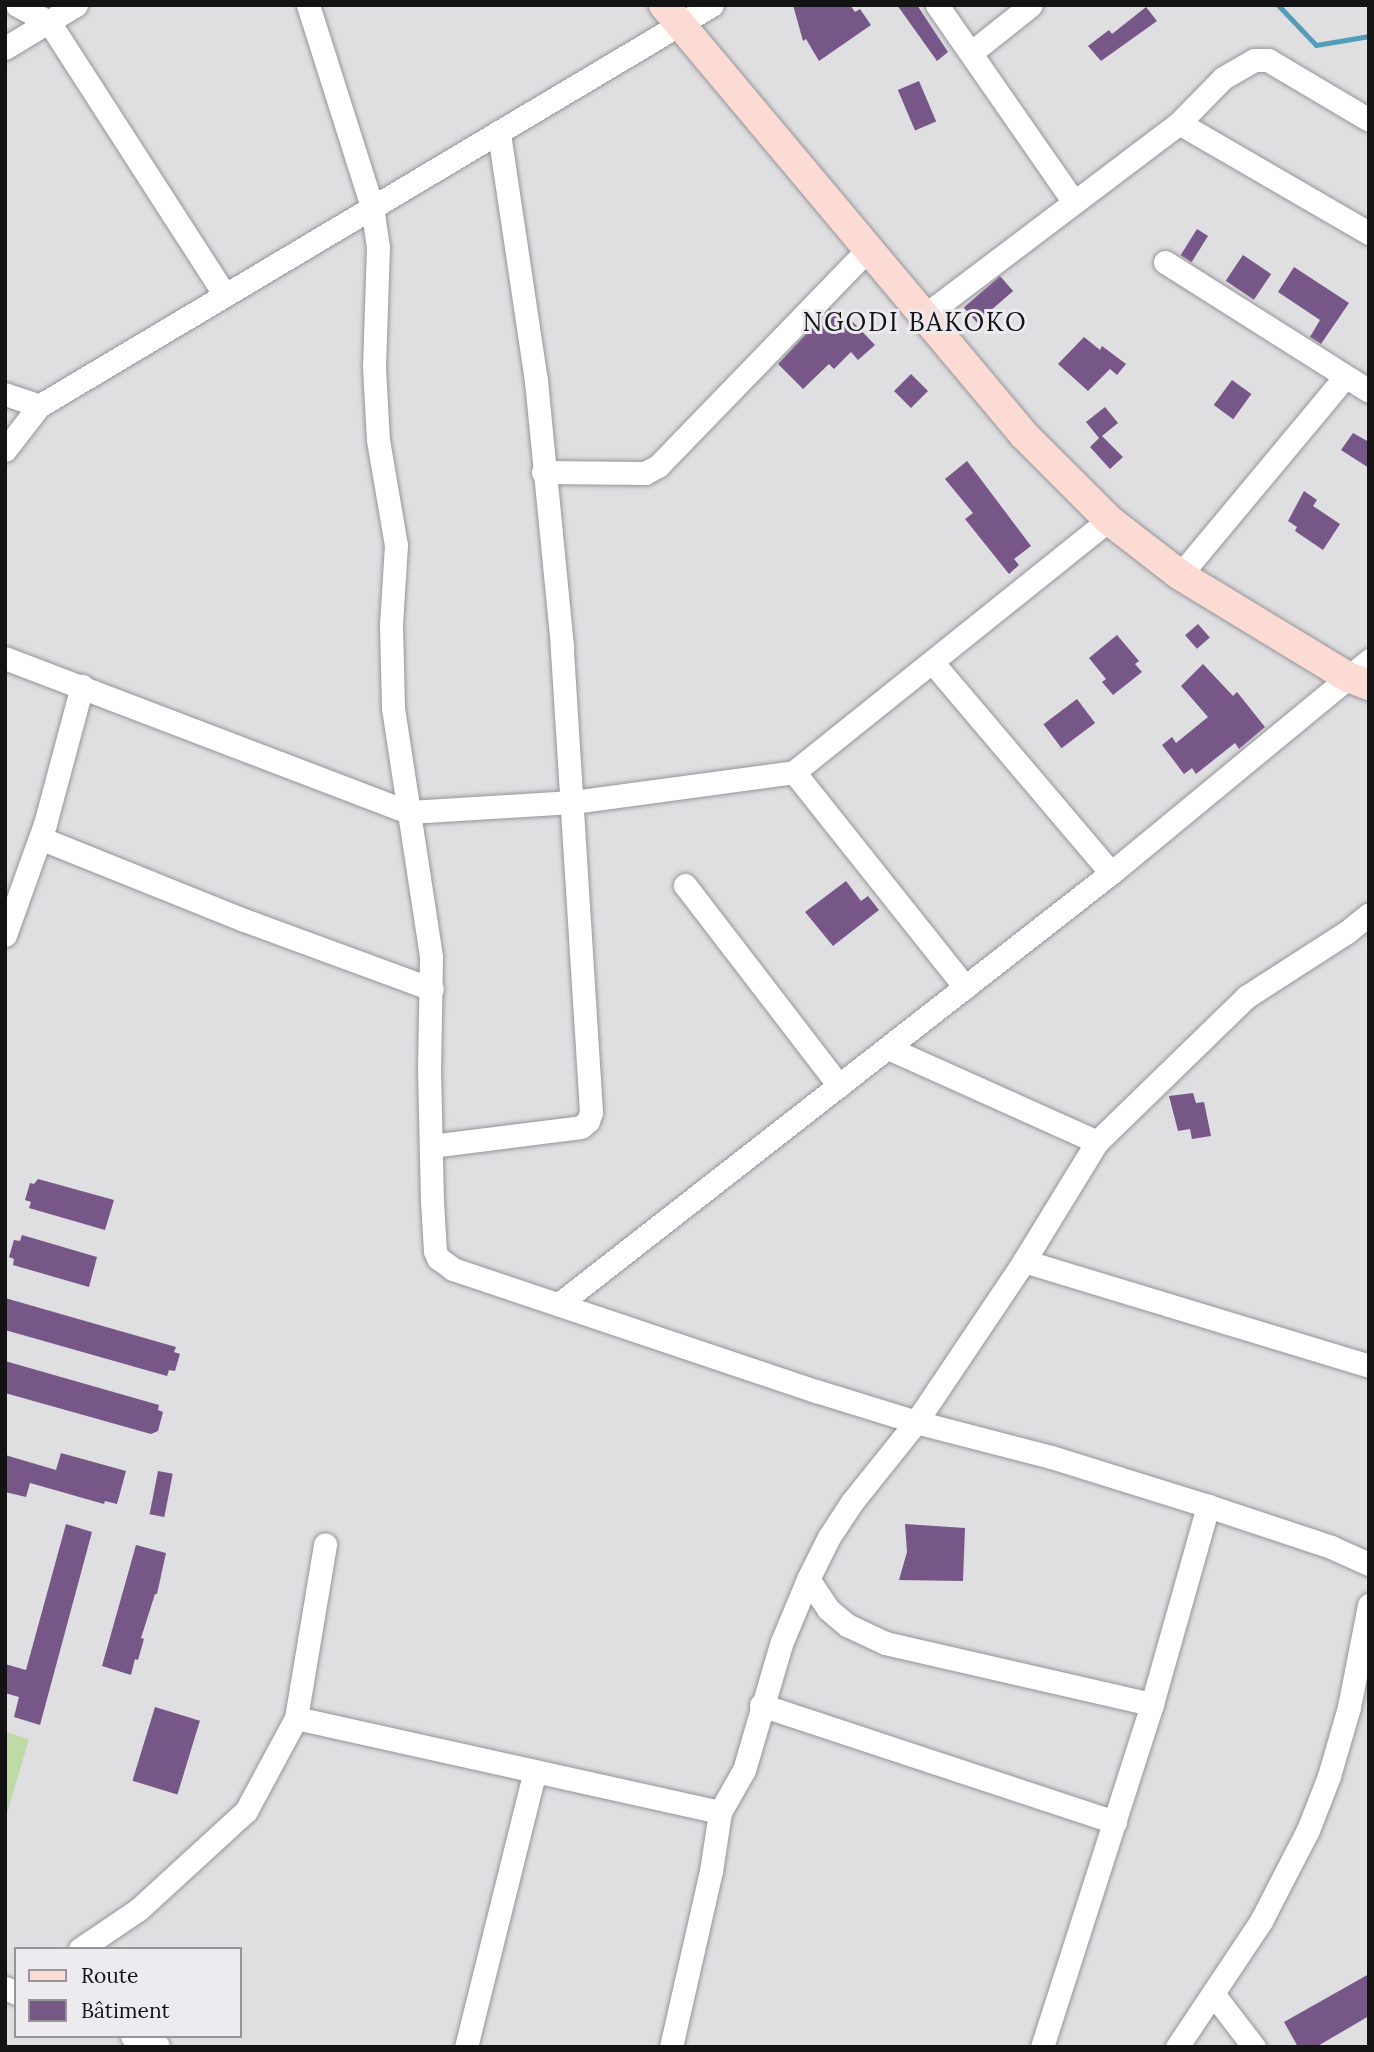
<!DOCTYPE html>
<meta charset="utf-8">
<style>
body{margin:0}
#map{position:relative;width:1374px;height:2052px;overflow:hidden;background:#dfdee1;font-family:Lora,serif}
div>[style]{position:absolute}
.green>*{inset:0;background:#bedaa6}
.stream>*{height:5px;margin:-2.5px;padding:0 2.5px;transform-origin:2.5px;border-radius:2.5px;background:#529db7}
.building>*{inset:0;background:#775787;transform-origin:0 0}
.roads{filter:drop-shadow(0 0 2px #969498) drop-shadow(0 0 2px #969498)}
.minor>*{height:23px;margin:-11.5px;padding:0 11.5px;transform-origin:11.5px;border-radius:11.5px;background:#fff}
.major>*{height:30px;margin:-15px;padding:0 15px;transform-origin:15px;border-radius:15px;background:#fcdbd4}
span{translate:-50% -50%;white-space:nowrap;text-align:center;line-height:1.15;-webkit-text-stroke:6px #edebef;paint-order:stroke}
.quarter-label{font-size:26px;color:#131314;letter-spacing:2px}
.frame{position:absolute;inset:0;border:7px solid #131314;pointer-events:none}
.legend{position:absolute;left:14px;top:1947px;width:228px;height:91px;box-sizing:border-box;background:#edebef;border:2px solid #969597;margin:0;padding:9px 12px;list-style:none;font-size:21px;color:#131314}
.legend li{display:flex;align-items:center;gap:14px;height:35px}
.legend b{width:35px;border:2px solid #969597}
</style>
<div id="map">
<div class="green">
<i style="clip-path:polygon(5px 1732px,29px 1739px,5px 1820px)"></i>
</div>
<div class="stream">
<i style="left:1278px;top:5px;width:55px;rotate:46.5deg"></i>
<i style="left:1316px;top:45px;width:54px;rotate:-9.6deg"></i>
</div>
<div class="building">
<i style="clip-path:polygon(793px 5px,850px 5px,855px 12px,860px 9px,871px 25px,819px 61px,806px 39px,803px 41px)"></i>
<i style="clip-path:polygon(897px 5px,917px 5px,948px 52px,937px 61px)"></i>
<i style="clip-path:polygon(1146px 7px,1157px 21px,1101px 61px,1088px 46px,1109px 30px,1112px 34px)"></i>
<i style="left:919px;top:81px;width:44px;height:23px;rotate:67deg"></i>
<i style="left:1197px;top:229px;width:13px;height:31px;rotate:32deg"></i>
<i style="left:1243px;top:255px;width:34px;height:31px;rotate:34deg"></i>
<i style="clip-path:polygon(1294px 267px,1349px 303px,1321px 344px,1310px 337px,1320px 320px,1278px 292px)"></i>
<i style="left:1000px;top:276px;width:20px;height:48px;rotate:49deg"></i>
<i style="clip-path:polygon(830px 308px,844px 322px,849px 318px,875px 345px,858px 360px,851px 352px,834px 369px,829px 364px,803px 389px,778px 364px)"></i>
<i style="clip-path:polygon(1084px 337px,1100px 350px,1102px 346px,1126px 364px,1117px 375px,1110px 369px,1088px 391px,1058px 364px)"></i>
<i style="left:911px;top:374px;width:24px;height:24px;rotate:45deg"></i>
<i style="left:1232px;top:380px;width:24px;height:31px;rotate:36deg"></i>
<i style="clip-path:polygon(1105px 407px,1118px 423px,1102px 436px,1123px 457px,1110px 469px,1090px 447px,1099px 438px,1086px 422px)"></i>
<i style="clip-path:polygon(1353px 433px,1369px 442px,1369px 468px,1341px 450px)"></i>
<i style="clip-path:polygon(967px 461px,1031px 546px,1014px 559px,1019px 565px,1009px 574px,965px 519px,973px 513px,945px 479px)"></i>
<i style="clip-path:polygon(1304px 491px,1317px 500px,1313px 506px,1340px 524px,1323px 550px,1295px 531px,1297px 527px,1288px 521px)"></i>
<i style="left:1198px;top:624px;width:18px;height:17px;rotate:49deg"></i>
<i style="clip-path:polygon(1117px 635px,1139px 661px,1135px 664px,1142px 672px,1113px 695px,1102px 682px,1106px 679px,1089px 658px)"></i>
<i style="clip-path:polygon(1203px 664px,1233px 696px,1237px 692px,1265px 727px,1239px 749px,1235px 743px,1196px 774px,1192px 768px,1184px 774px,1162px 745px,1172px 737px,1176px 743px,1208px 717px,1181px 686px)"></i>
<i style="left:1077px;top:699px;width:30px;height:42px;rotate:53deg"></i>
<i style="clip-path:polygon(846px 881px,861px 901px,868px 896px,879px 910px,833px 946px,805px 912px)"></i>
<i style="clip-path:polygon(1193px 1093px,1196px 1103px,1204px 1102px,1211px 1136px,1192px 1139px,1190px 1129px,1178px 1131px,1169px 1096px)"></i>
<i style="clip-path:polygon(38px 1179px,114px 1200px,105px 1230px,29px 1208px,31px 1202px,25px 1200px,30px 1183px,34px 1184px)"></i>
<i style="clip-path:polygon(22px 1235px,97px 1257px,89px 1287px,13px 1265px,14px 1259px,9px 1257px,14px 1240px,20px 1241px)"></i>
<i style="clip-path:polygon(5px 1298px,176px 1347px,174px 1352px,180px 1354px,175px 1371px,169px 1370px,167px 1376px,5px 1330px)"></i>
<i style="clip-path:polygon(5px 1361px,159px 1405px,158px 1410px,163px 1412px,158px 1431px,151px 1434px,5px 1393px)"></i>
<i style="clip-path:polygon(61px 1453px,126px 1471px,117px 1504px,105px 1501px,104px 1504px,30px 1483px,26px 1497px,5px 1492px,5px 1455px,56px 1470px)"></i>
<i style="left:158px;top:1471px;width:15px;height:44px;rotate:11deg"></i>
<i style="clip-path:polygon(66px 1524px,92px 1532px,40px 1725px,14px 1717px,19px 1697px,5px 1693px,5px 1664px,26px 1670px)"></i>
<i style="clip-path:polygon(905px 1524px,965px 1528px,963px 1581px,899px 1580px,907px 1552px)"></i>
<i style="clip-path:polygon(136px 1545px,166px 1553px,157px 1594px,155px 1594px,141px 1638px,144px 1639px,138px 1660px,135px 1659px,131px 1675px,102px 1666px)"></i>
<i style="left:155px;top:1707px;width:47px;height:77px;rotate:17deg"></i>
<i style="clip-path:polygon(1369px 1974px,1369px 2016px,1316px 2047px,1298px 2047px,1284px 2022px)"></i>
</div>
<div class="roads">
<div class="minor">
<i style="left:17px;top:5px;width:36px;rotate:28deg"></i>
<i style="left:49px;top:22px;width:325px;rotate:57.2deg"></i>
<i style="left:308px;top:5px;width:212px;rotate:72.4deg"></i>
<i style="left:372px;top:207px;width:40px;rotate:81.5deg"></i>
<i style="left:378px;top:247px;width:120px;rotate:91.9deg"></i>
<i style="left:374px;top:367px;width:73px;rotate:86.9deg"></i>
<i style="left:378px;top:440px;width:107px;rotate:80.3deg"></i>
<i style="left:396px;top:545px;width:80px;rotate:93.6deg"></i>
<i style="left:391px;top:625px;width:83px;rotate:88.6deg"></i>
<i style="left:393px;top:708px;width:252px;rotate:81.3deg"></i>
<i style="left:431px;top:957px;width:112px;rotate:91deg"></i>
<i style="left:429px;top:1069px;width:132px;rotate:88.7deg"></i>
<i style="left:432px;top:1201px;width:50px;rotate:86.6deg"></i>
<i style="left:435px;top:1251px;width:8px;rotate:67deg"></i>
<i style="left:438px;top:1258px;width:19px;rotate:36deg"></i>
<i style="left:453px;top:1269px;width:383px;rotate:18.6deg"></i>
<i style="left:816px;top:1391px;width:105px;rotate:17.2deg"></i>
<i style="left:916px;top:1422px;width:139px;rotate:14.5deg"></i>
<i style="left:1051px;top:1457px;width:164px;rotate:17.3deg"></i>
<i style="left:1208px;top:1506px;width:130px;rotate:18.4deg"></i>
<i style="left:1331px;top:1547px;width:42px;rotate:24.1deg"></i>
<i style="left:937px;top:5px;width:240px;rotate:55.2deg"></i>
<i style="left:5px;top:48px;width:83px;rotate:-31.2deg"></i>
<i style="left:972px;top:52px;width:75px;rotate:-38.5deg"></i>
<i style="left:1179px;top:123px;width:220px;rotate:30.1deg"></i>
<i style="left:1165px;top:262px;width:241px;rotate:32.3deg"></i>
<i style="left:924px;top:316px;width:320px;rotate:-37.1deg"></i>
<i style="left:1179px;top:123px;width:63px;rotate:-45.6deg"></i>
<i style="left:1223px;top:78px;width:36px;rotate:-30deg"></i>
<i style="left:1254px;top:60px;width:14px"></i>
<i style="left:1268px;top:60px;width:117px;rotate:30.7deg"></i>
<i style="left:5px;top:394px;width:36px;rotate:19deg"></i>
<i style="left:5px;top:450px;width:56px;rotate:-52.3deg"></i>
<i style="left:39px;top:406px;width:783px;rotate:-30.79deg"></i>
<i style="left:543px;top:472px;width:102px;rotate:0.6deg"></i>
<i style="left:645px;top:473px;width:15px;rotate:-28deg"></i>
<i style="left:658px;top:466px;width:302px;rotate:-45.9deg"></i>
<i style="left:1180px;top:575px;width:258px;rotate:-50.2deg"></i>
<i style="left:5px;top:658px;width:432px;rotate:20.9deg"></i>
<i style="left:409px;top:812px;width:164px;rotate:-3.5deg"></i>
<i style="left:573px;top:802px;width:223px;rotate:-7.7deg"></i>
<i style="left:794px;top:772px;width:275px;rotate:51.5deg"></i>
<i style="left:933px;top:663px;width:275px;rotate:49.7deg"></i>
<i style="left:794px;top:772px;width:403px;rotate:-38.7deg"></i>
<i style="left:40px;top:838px;width:220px;rotate:21.9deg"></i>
<i style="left:244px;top:920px;width:200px;rotate:20.2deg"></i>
<i style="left:685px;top:885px;width:253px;rotate:52.5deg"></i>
<i style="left:5px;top:935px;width:118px;rotate:-70.2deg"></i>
<i style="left:45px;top:824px;width:143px;rotate:-75deg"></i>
<i style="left:888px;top:1048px;width:229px;rotate:24.2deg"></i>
<i style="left:431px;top:1146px;width:151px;rotate:-7.2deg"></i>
<i style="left:581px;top:1127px;width:9px;rotate:-41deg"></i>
<i style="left:588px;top:1121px;width:9px;rotate:-72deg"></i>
<i style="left:591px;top:1112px;width:467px;rotate:-93.6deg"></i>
<i style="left:562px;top:646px;width:266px;rotate:-95.6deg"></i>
<i style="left:536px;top:381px;width:252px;rotate:-98.5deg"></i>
<i style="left:1024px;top:1261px;width:361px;rotate:16.9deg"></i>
<i style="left:559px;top:1304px;width:700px;rotate:-37.98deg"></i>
<i style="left:1111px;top:873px;width:335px;rotate:-39.5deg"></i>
<i style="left:808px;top:1579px;width:36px;rotate:56deg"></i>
<i style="left:828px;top:1609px;width:25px;rotate:40deg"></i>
<i style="left:847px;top:1625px;width:42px;rotate:25.3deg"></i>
<i style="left:885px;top:1643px;width:274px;rotate:12.9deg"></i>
<i style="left:761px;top:1705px;width:373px;rotate:18.3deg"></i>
<i style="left:296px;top:1718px;width:434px;rotate:12.5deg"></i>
<i style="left:80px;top:1949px;width:71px;rotate:-34.1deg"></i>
<i style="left:139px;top:1909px;width:145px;rotate:-42.5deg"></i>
<i style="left:246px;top:1811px;width:106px;rotate:-61.7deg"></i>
<i style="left:296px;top:1718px;width:176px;rotate:-80.5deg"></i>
<i style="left:5px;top:1988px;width:12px;rotate:24deg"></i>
<i style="left:1214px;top:1995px;width:66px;rotate:52.4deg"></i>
<i style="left:132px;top:2036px;width:27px;rotate:20deg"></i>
<i style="left:466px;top:2047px;width:284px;rotate:-76deg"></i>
<i style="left:671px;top:2047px;width:180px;rotate:-77.2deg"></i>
<i style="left:711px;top:1871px;width:60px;rotate:-81.3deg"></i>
<i style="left:720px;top:1812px;width:48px;rotate:-60.3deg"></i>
<i style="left:744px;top:1770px;width:131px;rotate:-73.6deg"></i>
<i style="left:781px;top:1644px;width:70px;rotate:-67.4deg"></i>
<i style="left:808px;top:1579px;width:47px;rotate:-63.4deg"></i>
<i style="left:829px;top:1537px;width:42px;rotate:-56.7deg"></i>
<i style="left:852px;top:1502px;width:102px;rotate:-51.3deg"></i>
<i style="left:916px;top:1422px;width:194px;rotate:-56.1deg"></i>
<i style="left:1024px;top:1261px;width:140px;rotate:-58.5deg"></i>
<i style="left:1097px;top:1142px;width:208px;rotate:-44.2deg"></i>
<i style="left:1246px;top:997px;width:120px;rotate:-32.8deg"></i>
<i style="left:1347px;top:932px;width:28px;rotate:-39deg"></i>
<i style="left:1042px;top:2047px;width:360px;rotate:-72.2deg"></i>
<i style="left:1152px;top:1704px;width:206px;rotate:-74.2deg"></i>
<i style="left:1177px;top:2047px;width:151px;rotate:-56.3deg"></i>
<i style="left:1261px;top:1921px;width:102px;rotate:-62.7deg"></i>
<i style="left:1308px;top:1830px;width:58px;rotate:-68.7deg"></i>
<i style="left:1329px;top:1776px;width:72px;rotate:-73.8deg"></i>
<i style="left:1349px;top:1707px;width:104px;rotate:-78.9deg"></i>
</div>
<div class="major">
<i style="left:664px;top:5px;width:561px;rotate:50.06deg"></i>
<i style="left:1024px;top:435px;width:120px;rotate:45deg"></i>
<i style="left:1109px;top:520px;width:90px;rotate:37.8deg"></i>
<i style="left:1180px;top:575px;width:197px;rotate:31.3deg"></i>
<i style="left:1348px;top:677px;width:22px;rotate:21deg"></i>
</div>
</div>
<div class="quarter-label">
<span style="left:915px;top:322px">NGODI BAKOKO</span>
</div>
<div class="frame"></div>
<ul class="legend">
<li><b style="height:9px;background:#fcdbd4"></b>Route</li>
<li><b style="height:19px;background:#775787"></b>Bâtiment</li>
</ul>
</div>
